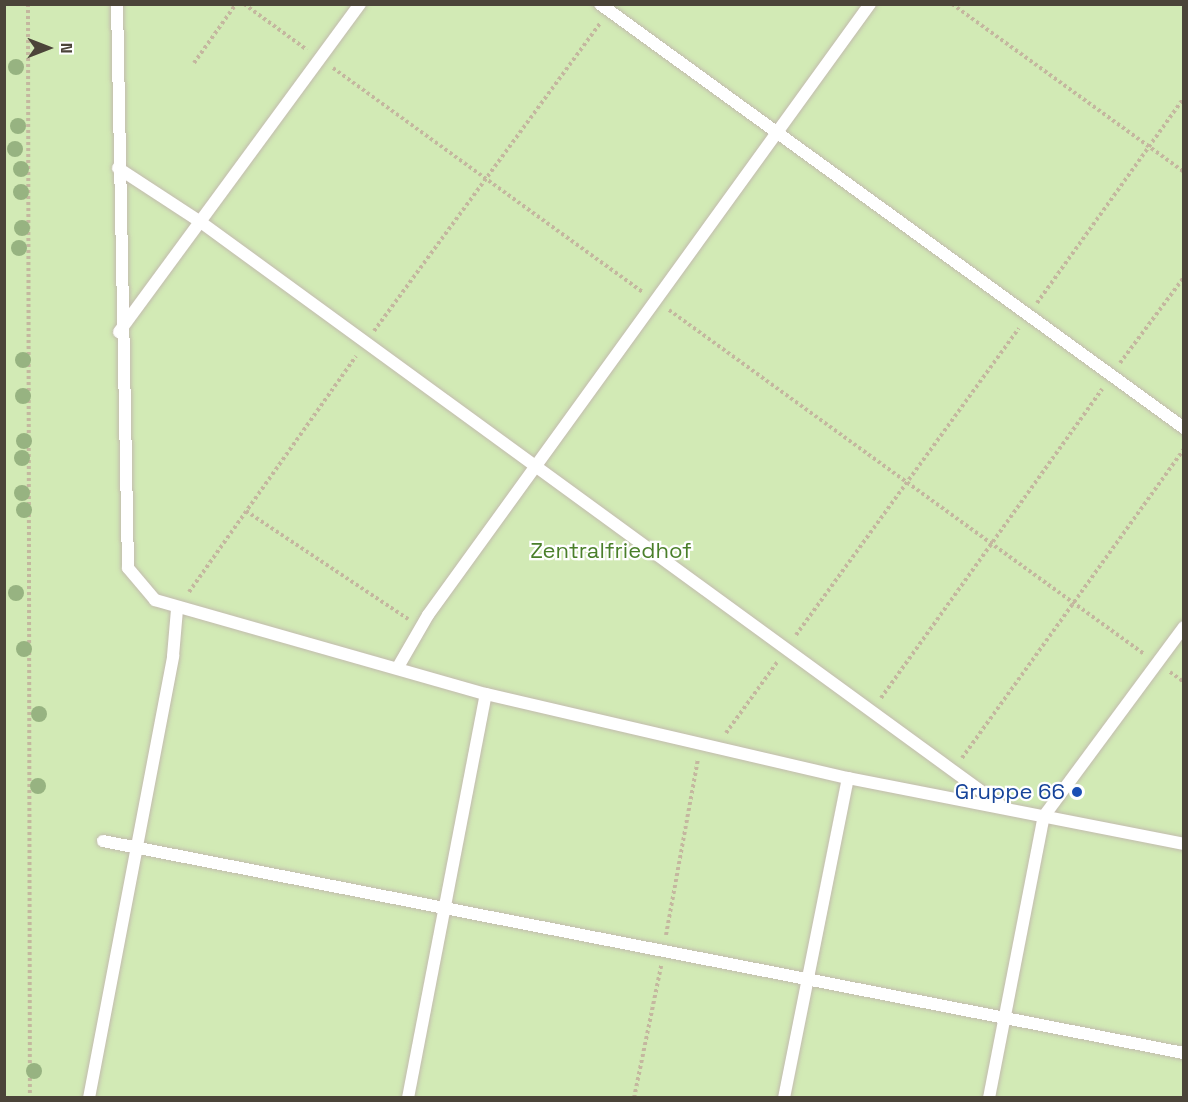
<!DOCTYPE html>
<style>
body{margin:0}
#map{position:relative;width:1188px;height:1102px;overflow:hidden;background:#f6f3ec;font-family:"Space Grotesk",sans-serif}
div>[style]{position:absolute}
.green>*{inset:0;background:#d2eab5;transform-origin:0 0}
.path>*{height:4px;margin-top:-2px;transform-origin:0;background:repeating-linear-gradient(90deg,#c4b79f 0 3px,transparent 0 6px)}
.roads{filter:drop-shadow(0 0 2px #c2bbae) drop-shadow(0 0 2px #c2bbae)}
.lane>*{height:12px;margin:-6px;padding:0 6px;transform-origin:6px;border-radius:6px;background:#fff}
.trees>*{width:16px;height:16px;margin:-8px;border-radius:50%;background:#97b381}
.dots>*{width:16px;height:16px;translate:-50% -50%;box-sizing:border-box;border:3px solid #fff;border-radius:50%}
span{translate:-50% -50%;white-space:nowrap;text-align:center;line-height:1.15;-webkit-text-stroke:4.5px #fff;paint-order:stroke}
.park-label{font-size:22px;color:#4a7f2a}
.transit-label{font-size:22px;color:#164399}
.right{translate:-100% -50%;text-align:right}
.frame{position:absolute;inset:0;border:6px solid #4b4439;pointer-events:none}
.north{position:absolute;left:18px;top:18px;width:60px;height:60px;-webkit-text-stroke:4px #fff;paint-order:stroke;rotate:90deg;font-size:16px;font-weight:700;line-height:24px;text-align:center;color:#4b4439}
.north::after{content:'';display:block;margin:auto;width:21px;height:27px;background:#4b4439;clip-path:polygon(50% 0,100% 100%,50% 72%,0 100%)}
</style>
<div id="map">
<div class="green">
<i style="left:5px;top:5px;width:1178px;height:1093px"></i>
</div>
<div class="path">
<i style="left:28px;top:4px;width:1094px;rotate:89.9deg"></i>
<i style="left:244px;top:4px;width:78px;rotate:36.1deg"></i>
<i style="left:952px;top:4px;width:286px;rotate:35.9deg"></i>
<i style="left:194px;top:63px;width:72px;rotate:-54.6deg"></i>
<i style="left:333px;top:68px;width:382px;rotate:35.9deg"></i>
<i style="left:1037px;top:303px;width:252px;rotate:-54.4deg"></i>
<i style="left:669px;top:310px;width:586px;rotate:35.91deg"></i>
<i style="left:374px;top:331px;width:383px;rotate:-53.7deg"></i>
<i style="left:1120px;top:363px;width:107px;rotate:-53.3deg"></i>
<i style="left:246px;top:511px;width:195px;rotate:33.7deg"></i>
<i style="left:189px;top:592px;width:289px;rotate:-54.7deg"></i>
<i style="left:796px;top:635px;width:379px;rotate:-54deg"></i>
<i style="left:1170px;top:672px;width:17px;rotate:36deg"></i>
<i style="left:881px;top:698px;width:380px;rotate:-54.4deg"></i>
<i style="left:726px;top:733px;width:89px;rotate:-54.2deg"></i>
<i style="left:962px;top:758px;width:380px;rotate:-54.3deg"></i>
<i style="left:666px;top:935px;width:179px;rotate:-79.7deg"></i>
<i style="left:634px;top:1098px;width:135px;rotate:-78.4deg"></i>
</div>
<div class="roads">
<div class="lane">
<i style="left:117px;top:4px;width:564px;rotate:88.88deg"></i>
<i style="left:128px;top:568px;width:42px;rotate:49.8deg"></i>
<i style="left:155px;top:600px;width:344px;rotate:15.9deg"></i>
<i style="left:486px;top:694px;width:372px;rotate:13.1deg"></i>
<i style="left:848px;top:778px;width:342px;rotate:11.1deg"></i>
<i style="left:600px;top:4px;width:722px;rotate:35.98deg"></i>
<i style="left:118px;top:168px;width:100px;rotate:33.2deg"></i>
<i style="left:202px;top:223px;width:988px;rotate:36.1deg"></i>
<i style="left:119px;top:332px;width:407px;rotate:-53.7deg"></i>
<i style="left:398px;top:667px;width:60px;rotate:-60deg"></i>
<i style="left:428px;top:615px;width:754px;rotate:-54.12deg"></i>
<i style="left:103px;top:841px;width:1102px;rotate:11.1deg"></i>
<i style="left:89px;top:1098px;width:450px;rotate:-79.2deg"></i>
<i style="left:173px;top:656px;width:47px;rotate:-85.1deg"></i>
<i style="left:408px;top:1098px;width:411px;rotate:-79.1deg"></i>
<i style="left:784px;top:1098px;width:326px;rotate:-78.7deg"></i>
<i style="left:989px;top:1098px;width:287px;rotate:-79deg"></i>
<i style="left:1044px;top:816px;width:235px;rotate:-53.5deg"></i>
</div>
</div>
<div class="trees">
<i style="left:16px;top:67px"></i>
<i style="left:18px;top:126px"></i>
<i style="left:15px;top:149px"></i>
<i style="left:21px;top:169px"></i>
<i style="left:21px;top:192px"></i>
<i style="left:22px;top:228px"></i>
<i style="left:19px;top:248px"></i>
<i style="left:23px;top:360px"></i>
<i style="left:23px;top:396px"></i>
<i style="left:24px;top:441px"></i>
<i style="left:22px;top:458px"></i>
<i style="left:22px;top:493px"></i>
<i style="left:24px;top:510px"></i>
<i style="left:16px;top:593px"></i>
<i style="left:24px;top:649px"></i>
<i style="left:39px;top:714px"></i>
<i style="left:38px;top:786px"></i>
<i style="left:34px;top:1071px"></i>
</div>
<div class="dots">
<i style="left:1077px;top:792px;background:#1a4fb4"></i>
</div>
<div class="park-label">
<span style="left:611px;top:551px">Zentralfriedhof</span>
</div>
<div class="transit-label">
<span class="right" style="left:1065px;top:792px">Gruppe 66</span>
</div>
<div class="frame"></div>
<div class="north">N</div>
</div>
